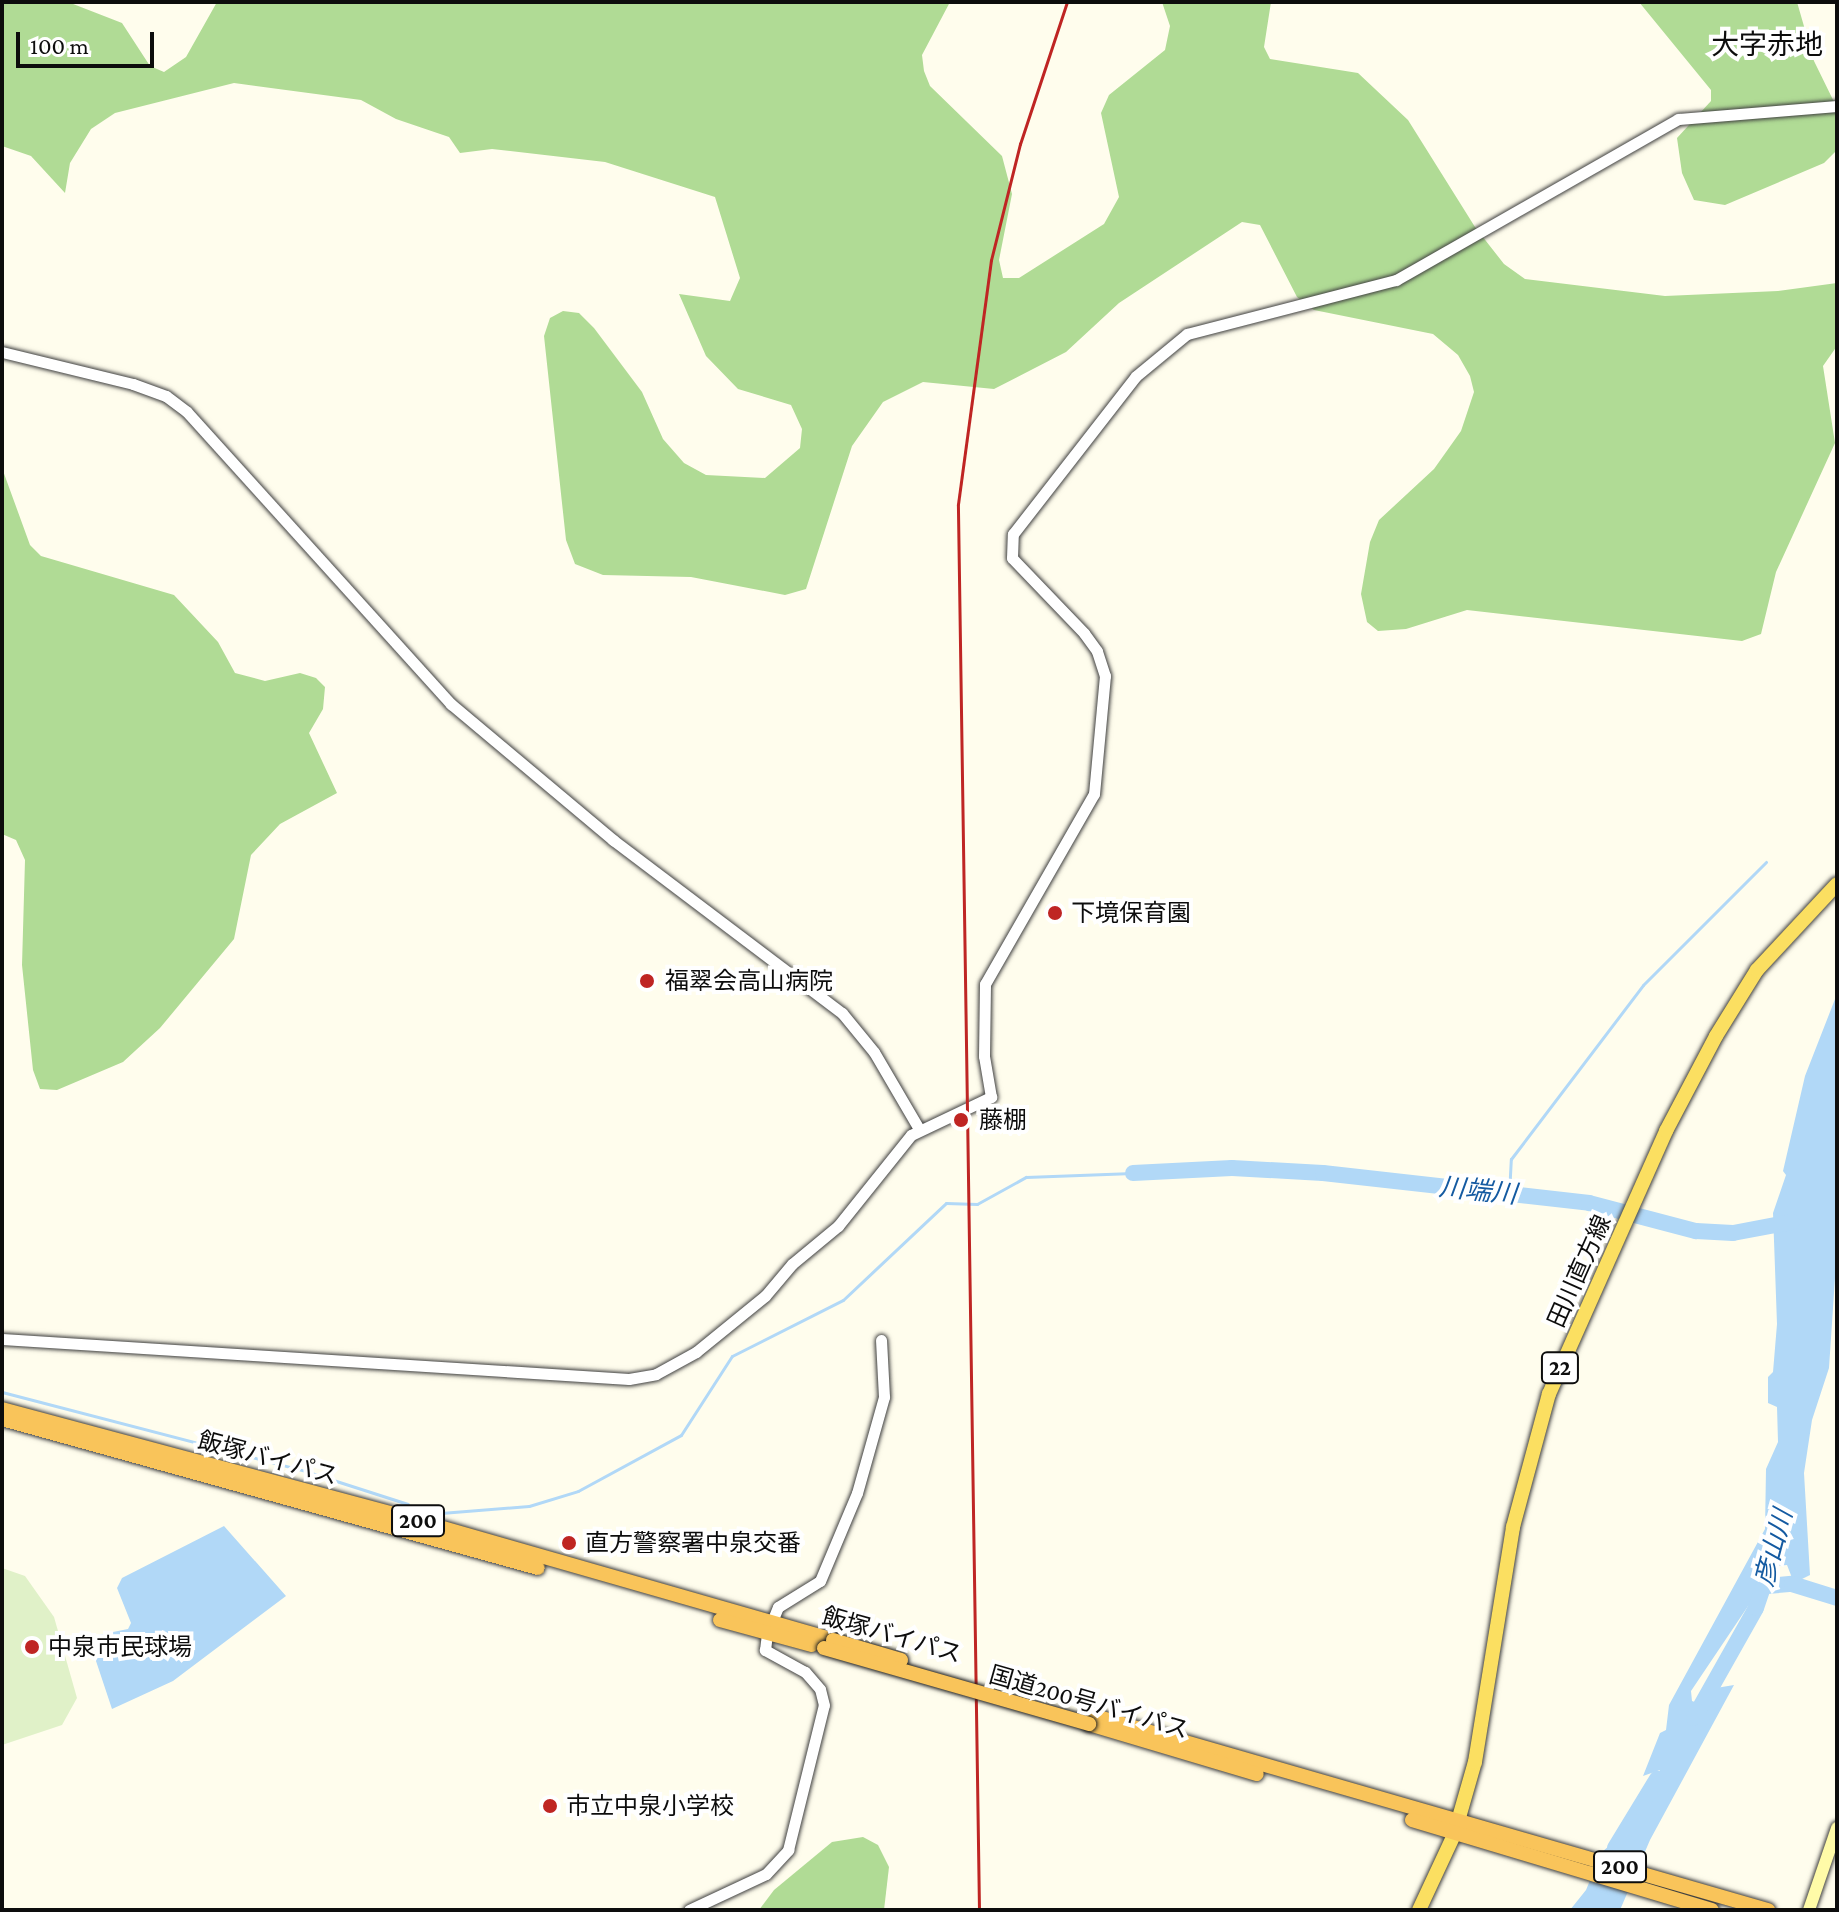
<!DOCTYPE html>
<meta charset="utf-8">
<style>
body{margin:0}
#map{position:relative;width:1839px;height:1912px;overflow:hidden;background:#fffded;font-family:"Crimson Pro","Noto Sans JP",serif}
div>[style]{position:absolute}
.forest>*{inset:0;background:#b0db95}
.pitch>*{inset:0;background:#e0f1c8}
.water>*{inset:0;background:#b1d8f7}
.stream>*{height:3px;margin:-1.5px;padding:0 1.5px;transform-origin:1.5px;border-radius:1.5px;background:#b1d8f7}
.river>*{height:16px;margin:-8px;padding:0 8px;transform-origin:8px;border-radius:8px;background:#b1d8f7}
.roads{filter:drop-shadow(0 0 2px #404040) drop-shadow(0 0 2px #404040)}
.tertiary>*{height:11px;margin:-5.5px;padding:0 5.5px;transform-origin:5.5px;border-radius:5.5px;background:#fff}
.secondary>*{height:12px;margin:-6px;padding:0 6px;transform-origin:6px;border-radius:6px;background:#fffba8}
.primary>*{height:14px;margin:-7px;padding:0 7px;transform-origin:7px;border-radius:7px;background:#fbdf61}
.trunk>*{height:14px;margin:-7px;padding:0 7px;transform-origin:7px;border-radius:7px;background:#f9c45a}
.rail>*{height:3px;margin:-1.5px;padding:0 1.5px;transform-origin:1.5px;border-radius:1.5px;background:#bf2523}
.bridges{filter:drop-shadow(0 0 2px #1e1e1e) drop-shadow(0 0 2px #1e1e1e)}
.trunk-bridge>*{height:14px;margin:-7px;padding:0 7px;transform-origin:7px;border-radius:7px;background:#f9c45a}
.dots>*{width:22px;height:22px;translate:-50% -50%;box-sizing:border-box;border:4px solid #fff;border-radius:50%}
span{translate:-50% -50%;white-space:nowrap;text-align:center;line-height:1.15;-webkit-text-stroke:8px #fff;paint-order:stroke}
.shield-label span{padding:2px 6px;background:#fff;border:2px solid;border-radius:6px;-webkit-text-stroke-width:0}
.shield-label{font-size:22px;color:#0d0d0d;font-weight:700}
.poi-label{font-size:24px;color:#0d0d0d}
.left{translate:0 -50%;text-align:left}
.street-label{font-size:24px;color:#0d0d0d}
.water-label{font-size:26px;color:#145aa1;font-style:italic}
.quarter-label{font-size:28px;color:#0d0d0d}
.frame{position:absolute;inset:0;border:4px solid #0d0d0d;pointer-events:none}
.scale{position:absolute;left:16px;top:32px;width:138px;height:36px;box-sizing:border-box;border:4px solid #0d0d0d;border-top:0;padding-left:10px;font-size:24px;line-height:28px;white-space:nowrap;color:#0d0d0d;-webkit-text-stroke:6px #fff;paint-order:stroke}
</style>
<div id="map">
<div class="forest">
<i style="clip-path:polygon(2px 2px,68px 2px,122px 23px,150px 66px,164px 72px,186px 57px,217px 2px,950px 2px,922px 55px,924px 71px,930px 86px,1002px 156px,1012px 194px,999px 260px,1003px 278px,1019px 278px,1104px 224px,1119px 197px,1101px 113px,1109px 95px,1165px 50px,1170px 26px,1162px 2px,1271px 2px,1264px 47px,1270px 59px,1358px 73px,1408px 120px,1475px 227px,1504px 264px,1525px 279px,1665px 296px,1778px 291px,1837px 283px,1837px 346px,1823px 366px,1835px 443px,1776px 572px,1761px 634px,1742px 641px,1467px 610px,1406px 629px,1378px 631px,1367px 622px,1361px 594px,1370px 542px,1379px 520px,1434px 469px,1461px 431px,1474px 392px,1470px 376px,1458px 355px,1433px 334px,1314px 310px,1297px 297px,1260px 225px,1242px 222px,1119px 303px,1066px 352px,994px 389px,923px 382px,883px 402px,852px 446px,806px 589px,785px 595px,691px 577px,603px 575px,575px 564px,566px 540px,544px 336px,550px 318px,563px 311px,579px 313px,594px 328px,642px 392px,663px 439px,684px 463px,706px 475px,765px 478px,800px 448px,802px 429px,791px 405px,738px 389px,706px 356px,679px 294px,730px 301px,740px 278px,715px 197px,605px 162px,492px 149px,460px 153px,449px 137px,396px 119px,361px 100px,234px 83px,115px 113px,91px 129px,70px 163px,65px 193px,31px 156px,2px 146px)"></i>
<i style="clip-path:polygon(1639px 2px,1797px 2px,1814px 61px,1837px 108px,1837px 150px,1824px 163px,1725px 205px,1694px 200px,1682px 173px,1677px 138px,1711px 101px,1711px 90px)"></i>
<i style="clip-path:polygon(2px 468px,30px 545px,41px 556px,174px 595px,218px 642px,235px 673px,265px 681px,300px 673px,316px 678px,325px 687px,323px 709px,309px 733px,337px 793px,280px 824px,251px 855px,234px 939px,160px 1028px,123px 1062px,57px 1090px,40px 1089px,33px 1070px,22px 965px,25px 860px,16px 840px,2px 834px)"></i>
<i style="clip-path:polygon(863px 1837px,878px 1845px,889px 1867px,884px 1910px,759px 1910px,774px 1890px,832px 1842px)"></i>
</div>
<div class="pitch">
<i style="clip-path:polygon(2px 1568px,25px 1576px,54px 1617px,77px 1698px,62px 1725px,2px 1745px)"></i>
</div>
<div class="water">
<i style="clip-path:polygon(1837px 994px,1837px 1248px,1829px 1368px,1812px 1420px,1804px 1473px,1810px 1575px,1794px 1583px,1787px 1565px,1775px 1566px,1691px 1691px,1692px 1701px,1700px 1704px,1716px 1688px,1734px 1685px,1650px 1840px,1620px 1910px,1570px 1910px,1586px 1890px,1602px 1852px,1631px 1827px,1660px 1770px,1643px 1776px,1660px 1733px,1666px 1730px,1669px 1705px,1765px 1529px,1766px 1469px,1778px 1442px,1777px 1407px,1768px 1403px,1768px 1377px,1773px 1372px,1777px 1324px,1773px 1213px,1786px 1175px,1783px 1171px,1805px 1076px)"></i>
<i style="clip-path:polygon(224px 1526px,286px 1596px,173px 1681px,112px 1709px,88px 1637px,128px 1629px,131px 1623px,117px 1588px,122px 1578px)"></i>
</div>
<div class="stream">
<i style="left:1509px;top:1194px;width:35px;rotate:-87deg"></i>
<i style="left:1511px;top:1159px;width:218px;rotate:-52.8deg"></i>
<i style="left:1643px;top:985px;width:174px;rotate:-45deg"></i>
<i style="left:2px;top:1392px;width:313px;rotate:14.6deg"></i>
<i style="left:305px;top:1471px;width:108px;rotate:17.8deg"></i>
<i style="left:441px;top:1513px;width:88px;rotate:-4.5deg"></i>
<i style="left:529px;top:1506px;width:51px;rotate:-17deg"></i>
<i style="left:578px;top:1491px;width:117px;rotate:-28.5deg"></i>
<i style="left:681px;top:1435px;width:94px;rotate:-57.2deg"></i>
<i style="left:732px;top:1356px;width:124px;rotate:-26.8deg"></i>
<i style="left:843px;top:1300px;width:141px;rotate:-43.3deg"></i>
<i style="left:946px;top:1203px;width:31px;rotate:2deg"></i>
<i style="left:977px;top:1204px;width:56px;rotate:-28.9deg"></i>
<i style="left:1026px;top:1177px;width:107px;rotate:-2.1deg"></i>
</div>
<div class="river">
<i style="left:1133px;top:1173px;width:99px;rotate:-2.9deg"></i>
<i style="left:1232px;top:1168px;width:91px;rotate:3.1deg"></i>
<i style="left:1323px;top:1173px;width:268px;rotate:6.4deg"></i>
<i style="left:1589px;top:1203px;width:111px;rotate:14.7deg"></i>
<i style="left:1696px;top:1231px;width:37px;rotate:3deg"></i>
<i style="left:1733px;top:1233px;width:60px;rotate:-10.6deg"></i>
<i style="left:1767px;top:1586px;width:25px;rotate:-5deg"></i>
<i style="left:1792px;top:1584px;width:47px;rotate:17.3deg"></i>
<i style="left:1694px;top:1718px;width:126px;rotate:-60.6deg"></i>
<i style="left:1756px;top:1608px;width:62px;rotate:-71.3deg"></i>
<i style="left:1615px;top:1848px;width:81px;rotate:-58.7deg"></i>
</div>
<div class="roads">
<div class="tertiary">
<i style="left:2px;top:352px;width:135px;rotate:13.7deg"></i>
<i style="left:133px;top:384px;width:35px;rotate:20deg"></i>
<i style="left:166px;top:396px;width:26px;rotate:37deg"></i>
<i style="left:187px;top:412px;width:394px;rotate:47.9deg"></i>
<i style="left:451px;top:704px;width:212px;rotate:40deg"></i>
<i style="left:613px;top:840px;width:287px;rotate:37.1deg"></i>
<i style="left:842px;top:1013px;width:50px;rotate:50.6deg"></i>
<i style="left:874px;top:1052px;width:89px;rotate:59.7deg"></i>
<i style="left:2px;top:1339px;width:628px;rotate:3.65deg"></i>
<i style="left:629px;top:1379px;width:27px;rotate:-10deg"></i>
<i style="left:656px;top:1374px;width:46px;rotate:-28.8deg"></i>
<i style="left:696px;top:1352px;width:89px;rotate:-39.1deg"></i>
<i style="left:765px;top:1296px;width:42px;rotate:-49.8deg"></i>
<i style="left:792px;top:1264px;width:60px;rotate:-39.6deg"></i>
<i style="left:838px;top:1226px;width:117px;rotate:-51.3deg"></i>
<i style="left:911px;top:1135px;width:89px;rotate:-25.4deg"></i>
<i style="left:991px;top:1097px;width:42px;rotate:-99.7deg"></i>
<i style="left:984px;top:1056px;width:72px;rotate:-89.2deg"></i>
<i style="left:985px;top:984px;width:219px;rotate:-60.2deg"></i>
<i style="left:1094px;top:794px;width:119px;rotate:-84.7deg"></i>
<i style="left:1105px;top:676px;width:26px;rotate:-108deg"></i>
<i style="left:1097px;top:651px;width:22px;rotate:-126deg"></i>
<i style="left:1084px;top:633px;width:104px;rotate:-133.8deg"></i>
<i style="left:1012px;top:558px;width:24px;rotate:-88deg"></i>
<i style="left:1013px;top:534px;width:200px;rotate:-52.1deg"></i>
<i style="left:1136px;top:376px;width:66px;rotate:-39.5deg"></i>
<i style="left:1187px;top:334px;width:216px;rotate:-14.5deg"></i>
<i style="left:1396px;top:280px;width:325px;rotate:-29.7deg"></i>
<i style="left:1678px;top:119px;width:160px;rotate:-4.7deg"></i>
<i style="left:689px;top:1910px;width:85px;rotate:-25.1deg"></i>
<i style="left:766px;top:1874px;width:33px;rotate:-47deg"></i>
<i style="left:788px;top:1850px;width:149px;rotate:-76.1deg"></i>
<i style="left:824px;top:1705px;width:16px;rotate:-104deg"></i>
<i style="left:820px;top:1689px;width:23px;rotate:-131deg"></i>
<i style="left:805px;top:1672px;width:46px;rotate:-151.2deg"></i>
<i style="left:765px;top:1650px;width:16px;rotate:-83deg"></i>
<i style="left:767px;top:1634px;width:29px;rotate:-68deg"></i>
<i style="left:778px;top:1607px;width:49px;rotate:-31.8deg"></i>
<i style="left:820px;top:1581px;width:95px;rotate:-67.2deg"></i>
<i style="left:857px;top:1493px;width:100px;rotate:-74.3deg"></i>
<i style="left:884px;top:1397px;width:57px;rotate:-93deg"></i>
</div>
<div class="secondary">
<i style="left:1809px;top:1910px;width:87px;rotate:-71.1deg"></i>
</div>
<div class="primary">
<i style="left:1419px;top:1910px;width:83px;rotate:-65deg"></i>
<i style="left:1454px;top:1835px;width:76px;rotate:-74deg"></i>
<i style="left:1475px;top:1762px;width:238px;rotate:-80.8deg"></i>
<i style="left:1513px;top:1527px;width:138px;rotate:-74.9deg"></i>
<i style="left:1549px;top:1394px;width:288px;rotate:-66deg"></i>
<i style="left:1666px;top:1131px;width:107px;rotate:-62.2deg"></i>
<i style="left:1716px;top:1036px;width:78px;rotate:-58.2deg"></i>
<i style="left:1757px;top:970px;width:117px;rotate:-47.1deg"></i>
</div>
<div class="trunk">
<i style="left:2px;top:1409px;width:420px;rotate:15deg"></i>
<i style="left:408px;top:1518px;width:442px;rotate:16deg"></i>
<i style="left:2px;top:1419px;width:556px;rotate:15.54deg"></i>
<i style="left:720px;top:1620px;width:95px;rotate:15.2deg"></i>
<i style="left:1088px;top:1714px;width:708px;rotate:16.08deg"></i>
<i style="left:1089px;top:1724px;width:175px;rotate:16.6deg"></i>
<i style="left:1412px;top:1820px;width:313px;rotate:16.7deg"></i>
</div>
</div>
<div class="rail">
<i style="left:979px;top:1910px;width:1406px;rotate:-90.86deg"></i>
<i style="left:958px;top:504px;width:246px;rotate:-82.3deg"></i>
<i style="left:991px;top:260px;width:120px;rotate:-76deg"></i>
<i style="left:1020px;top:144px;width:150px;rotate:-71.7deg"></i>
</div>
<div class="bridges">
<div class="trunk-bridge">
<i style="left:833px;top:1640px;width:71px;rotate:16.4deg"></i>
<i style="left:824px;top:1648px;width:276px;rotate:16deg"></i>
</div>
</div>
<div class="dots">
<i style="left:1055px;top:913px;background:#bf2523"></i>
<i style="left:647px;top:981px;background:#bf2523"></i>
<i style="left:961px;top:1120px;background:#bf2523"></i>
<i style="left:569px;top:1543px;background:#bf2523"></i>
<i style="left:32px;top:1647px;background:#bf2523"></i>
<i style="left:550px;top:1806px;background:#bf2523"></i>
</div>
<div class="shield-label">
<span style="left:1560px;top:1368px">22</span>
<span style="left:418px;top:1521px">200</span>
<span style="left:1620px;top:1867px">200</span>
</div>
<div class="poi-label">
<span class="left" style="left:1071px;top:913px">下境保育園</span>
<span class="left" style="left:665px;top:981px">福翠会高山病院</span>
<span class="left" style="left:979px;top:1120px">藤棚</span>
<span class="left" style="left:585px;top:1543px">直方警察署中泉交番</span>
<span class="left" style="left:48px;top:1647px">中泉市民球場</span>
<span class="left" style="left:566px;top:1806px">市立中泉小学校</span>
</div>
<div class="street-label">
<span style="left:1579px;top:1271px;rotate:-66deg">田川直方線</span>
<span style="left:268px;top:1458px;rotate:15deg">飯塚バイパス</span>
<span style="left:892px;top:1635px;rotate:16deg">飯塚バイパス</span>
<span style="left:1089px;top:1702px;rotate:16deg">国道200号バイパス</span>
</div>
<div class="water-label">
<span style="left:1478px;top:1191px;rotate:6deg">川端川</span>
<span style="left:1774px;top:1548px;rotate:-75deg">彦山川</span>
</div>
<div class="quarter-label">
<span style="left:1767px;top:45px">大字赤地</span>
</div>
<div class="frame"></div>
<div class="scale">100 m</div>
</div>
